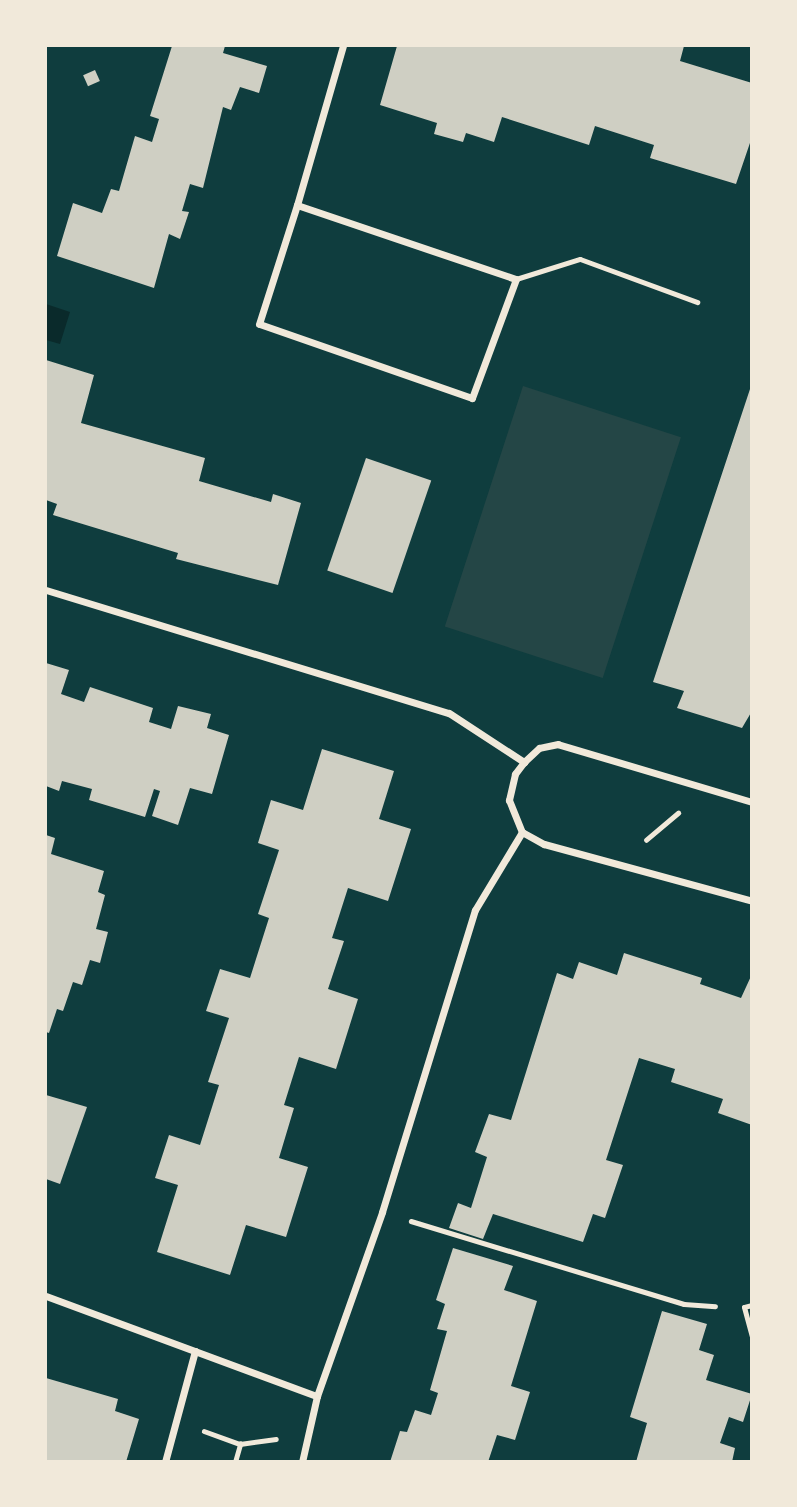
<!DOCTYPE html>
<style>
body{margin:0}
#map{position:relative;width:797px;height:1507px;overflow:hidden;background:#0f3d3e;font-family:"Public Sans",sans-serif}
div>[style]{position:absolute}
.green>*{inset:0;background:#244646;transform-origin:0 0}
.water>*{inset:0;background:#0a2a2b}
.building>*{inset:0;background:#cfcfc3;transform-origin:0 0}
.path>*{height:4.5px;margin:-2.25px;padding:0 2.25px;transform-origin:2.25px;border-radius:2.25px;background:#f1e9da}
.service>*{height:5px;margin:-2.5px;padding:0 2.5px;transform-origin:2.5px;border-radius:2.5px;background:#f1e9da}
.minor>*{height:7px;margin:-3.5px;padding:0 3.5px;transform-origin:3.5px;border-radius:3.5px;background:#f1e9da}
span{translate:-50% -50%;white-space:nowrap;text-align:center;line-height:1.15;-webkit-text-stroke:5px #f1e9da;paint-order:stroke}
.frame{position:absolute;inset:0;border:47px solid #f1e9da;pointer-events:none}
</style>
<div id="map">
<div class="green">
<i style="left:523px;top:386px;width:166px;height:253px;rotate:18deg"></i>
</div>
<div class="water">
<i style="clip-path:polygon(46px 304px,70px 312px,60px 344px,46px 340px)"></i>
</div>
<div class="building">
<i style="clip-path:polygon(172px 46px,225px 46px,223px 53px,267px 66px,259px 93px,240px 87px,231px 110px,223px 107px,203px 188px,190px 184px,182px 211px,189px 212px,180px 239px,169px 234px,154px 288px,57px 256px,73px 203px,102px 213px,111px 189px,119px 191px,135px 136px,152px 142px,159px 119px,150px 116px)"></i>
<i style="clip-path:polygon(397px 46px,684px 46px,680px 61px,752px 83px,752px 137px,736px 184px,650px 158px,654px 145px,595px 126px,589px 145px,502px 117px,494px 142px,466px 133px,463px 142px,434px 134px,437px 123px,380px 105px)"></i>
<i style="left:95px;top:70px;width:12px;height:13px;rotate:66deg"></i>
<i style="clip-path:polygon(46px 360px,94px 375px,81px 423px,205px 458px,199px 481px,271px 502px,273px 494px,301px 503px,278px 585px,176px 559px,178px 553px,53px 515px,57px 504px,46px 500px)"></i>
<i style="clip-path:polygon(752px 383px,752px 711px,742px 728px,677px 708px,684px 691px,653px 682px)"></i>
<i style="left:366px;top:458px;width:69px;height:119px;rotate:19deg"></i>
<i style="clip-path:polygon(46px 663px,69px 670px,61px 694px,84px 702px,90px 687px,153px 708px,149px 722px,171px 729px,178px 706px,211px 714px,207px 728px,229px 735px,212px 794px,190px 788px,178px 825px,152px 816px,160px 791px,154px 789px,145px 817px,89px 800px,92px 789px,62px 781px,59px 791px,46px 786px)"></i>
<i style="clip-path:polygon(322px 749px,394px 771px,379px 819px,411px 829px,388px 901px,348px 888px,332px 938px,344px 941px,328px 989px,358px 999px,336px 1069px,299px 1057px,284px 1105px,294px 1108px,279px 1158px,308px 1167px,286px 1237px,246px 1225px,230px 1275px,157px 1252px,178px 1185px,155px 1178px,169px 1135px,200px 1145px,219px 1085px,208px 1082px,229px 1018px,206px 1011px,220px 969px,250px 978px,269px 918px,258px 914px,279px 850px,258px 843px,271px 800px,303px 810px)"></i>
<i style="clip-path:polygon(46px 835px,55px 838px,51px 854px,104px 871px,98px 892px,105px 895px,96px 929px,108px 932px,100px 963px,90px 960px,82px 985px,73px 982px,63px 1011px,57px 1009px,49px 1033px,46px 1032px)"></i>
<i style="clip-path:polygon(624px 953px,702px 978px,700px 984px,741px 998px,752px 974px,752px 1125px,718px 1113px,723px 1099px,671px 1082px,675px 1069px,639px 1058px,606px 1160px,623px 1165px,605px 1218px,593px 1214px,583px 1242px,493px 1214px,483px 1239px,449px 1228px,458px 1203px,471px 1208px,487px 1157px,475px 1152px,489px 1114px,511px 1120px,557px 973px,573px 979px,579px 962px,617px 975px)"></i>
<i style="clip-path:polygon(46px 1095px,87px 1107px,60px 1184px,46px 1179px)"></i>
<i style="clip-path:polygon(453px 1248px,513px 1266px,504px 1290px,537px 1301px,511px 1386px,530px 1392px,515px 1440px,497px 1435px,488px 1462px,390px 1462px,400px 1431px,407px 1432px,415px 1410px,431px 1415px,438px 1393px,430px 1390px,447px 1331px,437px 1329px,445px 1304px,436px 1300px)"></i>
<i style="clip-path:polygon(662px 1311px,707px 1324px,699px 1350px,714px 1355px,706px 1380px,752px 1394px,743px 1422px,729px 1417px,720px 1443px,735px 1448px,732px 1462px,636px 1462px,647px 1423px,630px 1417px)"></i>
<i style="clip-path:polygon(46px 1378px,118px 1399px,115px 1411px,139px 1419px,126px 1462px,46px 1462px)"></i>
</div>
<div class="path">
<i style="left:646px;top:840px;width:42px;rotate:-40.2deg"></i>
<i style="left:411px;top:1221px;width:285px;rotate:16.9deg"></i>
<i style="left:684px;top:1304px;width:31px;rotate:4deg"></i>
<i style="left:204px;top:1431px;width:38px;rotate:20deg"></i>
<i style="left:240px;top:1444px;width:36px;rotate:-8deg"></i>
<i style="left:235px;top:1462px;width:19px;rotate:-74deg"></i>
</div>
<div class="service">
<i style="left:516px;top:279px;width:67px;rotate:-17.4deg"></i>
<i style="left:580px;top:259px;width:125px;rotate:20.2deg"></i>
<i style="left:752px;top:1305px;width:8px;rotate:166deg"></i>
<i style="left:744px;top:1307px;width:30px;rotate:75deg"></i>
</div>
<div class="minor">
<i style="left:297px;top:205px;width:231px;rotate:18.7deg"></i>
<i style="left:516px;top:279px;width:127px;rotate:110.3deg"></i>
<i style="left:472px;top:398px;width:225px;rotate:-160.8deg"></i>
<i style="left:259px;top:324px;width:125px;rotate:-72.3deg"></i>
<i style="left:297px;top:205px;width:166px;rotate:-73.9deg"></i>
<i style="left:46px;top:590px;width:421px;rotate:17deg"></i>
<i style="left:449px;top:713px;width:90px;rotate:33.2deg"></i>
<i style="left:752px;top:802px;width:202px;rotate:-163.4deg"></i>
<i style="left:558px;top:744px;width:19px;rotate:168deg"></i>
<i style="left:539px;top:748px;width:21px;rotate:137deg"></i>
<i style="left:524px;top:762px;width:15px;rotate:127deg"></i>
<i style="left:515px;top:774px;width:27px;rotate:103deg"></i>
<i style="left:509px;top:800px;width:35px;rotate:68deg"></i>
<i style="left:522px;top:832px;width:25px;rotate:29deg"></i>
<i style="left:544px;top:844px;width:216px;rotate:15.3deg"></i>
<i style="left:46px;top:1296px;width:289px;rotate:20.3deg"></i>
<i style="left:165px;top:1462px;width:115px;rotate:-74.9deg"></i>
<i style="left:302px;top:1462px;width:68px;rotate:-77.2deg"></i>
<i style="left:317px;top:1396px;width:195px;rotate:-70.5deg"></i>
<i style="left:382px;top:1212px;width:316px;rotate:-72.9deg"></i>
<i style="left:475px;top:910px;width:91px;rotate:-58.9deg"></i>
</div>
<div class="frame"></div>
</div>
